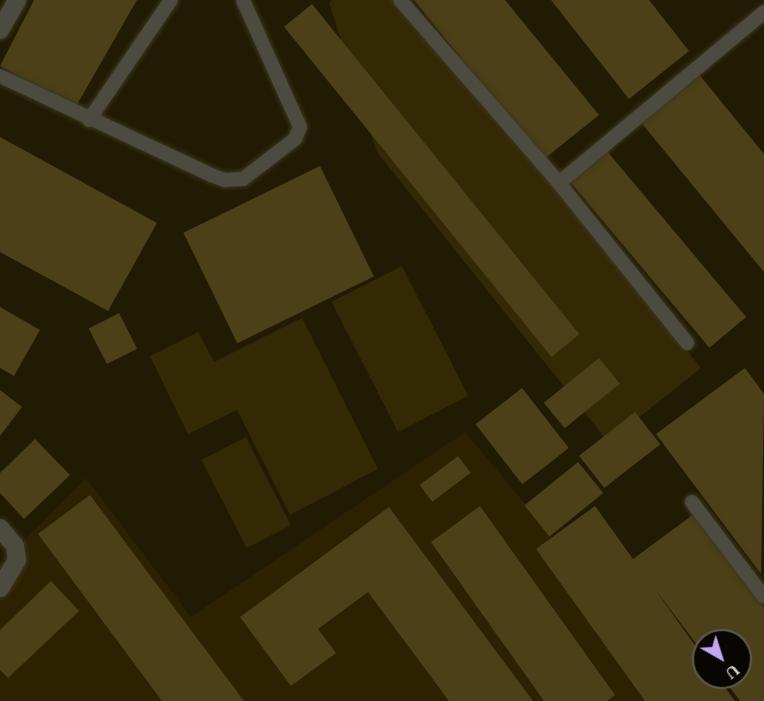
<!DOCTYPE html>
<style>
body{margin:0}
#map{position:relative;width:764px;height:701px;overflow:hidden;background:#221b03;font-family:Spectral,serif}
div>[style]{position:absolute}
.built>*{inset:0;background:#2c2201}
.green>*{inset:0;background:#332905;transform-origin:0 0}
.building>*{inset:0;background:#4c4018;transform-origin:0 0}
.roads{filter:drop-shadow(0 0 2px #3c361f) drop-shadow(0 0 2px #3c361f)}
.lane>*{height:14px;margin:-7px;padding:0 7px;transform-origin:7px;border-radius:7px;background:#4d4a3f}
.street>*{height:18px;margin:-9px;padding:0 9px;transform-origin:9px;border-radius:9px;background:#4d4a3f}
span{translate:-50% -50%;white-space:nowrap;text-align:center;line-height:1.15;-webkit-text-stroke:4.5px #090601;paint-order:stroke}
.north{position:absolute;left:692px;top:629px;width:60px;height:60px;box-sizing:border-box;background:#090601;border:2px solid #5e5b52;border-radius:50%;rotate:141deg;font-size:16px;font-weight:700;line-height:24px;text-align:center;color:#dedacb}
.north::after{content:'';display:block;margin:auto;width:21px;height:27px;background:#c4a7f1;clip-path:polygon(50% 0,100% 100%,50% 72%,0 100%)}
</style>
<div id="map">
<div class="built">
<i style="clip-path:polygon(465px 432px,690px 701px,0 701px,0 565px,86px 478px,191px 617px)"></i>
</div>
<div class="green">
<i style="clip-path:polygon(332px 0,409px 0,701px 368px,608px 442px,377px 152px,329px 3px)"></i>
<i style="left:402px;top:266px;width:146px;height:79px;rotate:63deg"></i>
<i style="clip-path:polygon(302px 318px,378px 469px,290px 515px,237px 410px,188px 434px,150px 356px,198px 332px,214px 362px)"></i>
<i style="left:246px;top:437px;width:99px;height:50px;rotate:63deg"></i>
</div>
<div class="building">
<i style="clip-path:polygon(34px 0,137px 0,75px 108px,0 66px)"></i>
<i style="clip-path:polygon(414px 0,505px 0,599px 115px,543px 160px)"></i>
<i style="clip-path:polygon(551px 0,649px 0,689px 51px,629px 99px)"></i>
<i style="left:312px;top:4px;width:425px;height:36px;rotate:51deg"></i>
<i style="clip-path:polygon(697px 72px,764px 154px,764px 272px,639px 120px)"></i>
<i style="clip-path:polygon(0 137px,157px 223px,108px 311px,0 252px)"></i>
<i style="left:606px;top:150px;width:218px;height:48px;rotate:50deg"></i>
<i style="left:320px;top:166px;width:123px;height:152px;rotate:64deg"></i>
<i style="clip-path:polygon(0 307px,40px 330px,14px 376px,0 368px)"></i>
<i style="left:119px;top:313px;width:40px;height:34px;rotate:63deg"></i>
<i style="left:599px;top:358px;width:33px;height:71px;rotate:51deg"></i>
<i style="clip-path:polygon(745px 368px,764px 394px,761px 574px,656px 434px)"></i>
<i style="left:522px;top:388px;width:76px;height:59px;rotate:52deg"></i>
<i style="clip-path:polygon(0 390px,22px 407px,0 436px)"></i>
<i style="left:635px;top:412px;width:41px;height:71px;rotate:52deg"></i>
<i style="clip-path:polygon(35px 439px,70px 475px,24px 519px,0 493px,0 473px)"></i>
<i style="left:458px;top:456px;width:21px;height:48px;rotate:53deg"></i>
<i style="left:578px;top:462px;width:40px;height:69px;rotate:51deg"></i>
<i style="clip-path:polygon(90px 495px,244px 701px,162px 701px,38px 534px)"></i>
<i style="clip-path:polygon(480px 506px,615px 695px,607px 701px,544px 701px,431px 542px)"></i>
<i style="clip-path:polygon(595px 506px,633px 559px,694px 514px,764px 607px,764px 701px,740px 701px,722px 677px,740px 677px,740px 641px,704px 641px,704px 654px,654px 588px,704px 658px,704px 677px,717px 677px,735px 701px,645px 701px,536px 549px)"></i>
<i style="clip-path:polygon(389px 507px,533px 701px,449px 701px,368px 592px,318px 629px,336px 653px,291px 686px,240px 617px)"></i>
<i style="clip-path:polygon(51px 581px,79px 611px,8px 678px,0 670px,0 630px)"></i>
</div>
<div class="roads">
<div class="lane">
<i style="left:400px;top:0;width:242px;rotate:49deg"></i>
<i style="left:559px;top:183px;width:205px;rotate:51.3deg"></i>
<i style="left:0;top:76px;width:233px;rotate:25.1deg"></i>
<i style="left:211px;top:175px;width:15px;rotate:20deg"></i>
<i style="left:225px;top:180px;width:18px;rotate:-3deg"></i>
<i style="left:243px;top:179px;width:66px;rotate:-37.6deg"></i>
<i style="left:295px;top:139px;width:13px;rotate:-67deg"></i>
<i style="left:300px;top:127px;width:139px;rotate:-114.2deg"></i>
<i style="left:89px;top:120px;width:145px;rotate:-55.7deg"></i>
<i style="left:559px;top:183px;width:267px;rotate:-39.8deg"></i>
<i style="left:692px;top:502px;width:119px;rotate:52.8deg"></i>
</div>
<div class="street">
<i style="left:0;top:30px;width:34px;rotate:-60deg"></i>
<i style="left:0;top:528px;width:23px;rotate:50deg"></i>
<i style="left:15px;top:546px;width:14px;rotate:82deg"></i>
<i style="left:17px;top:560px;width:33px;rotate:121deg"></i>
</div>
</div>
<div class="north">U</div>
</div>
